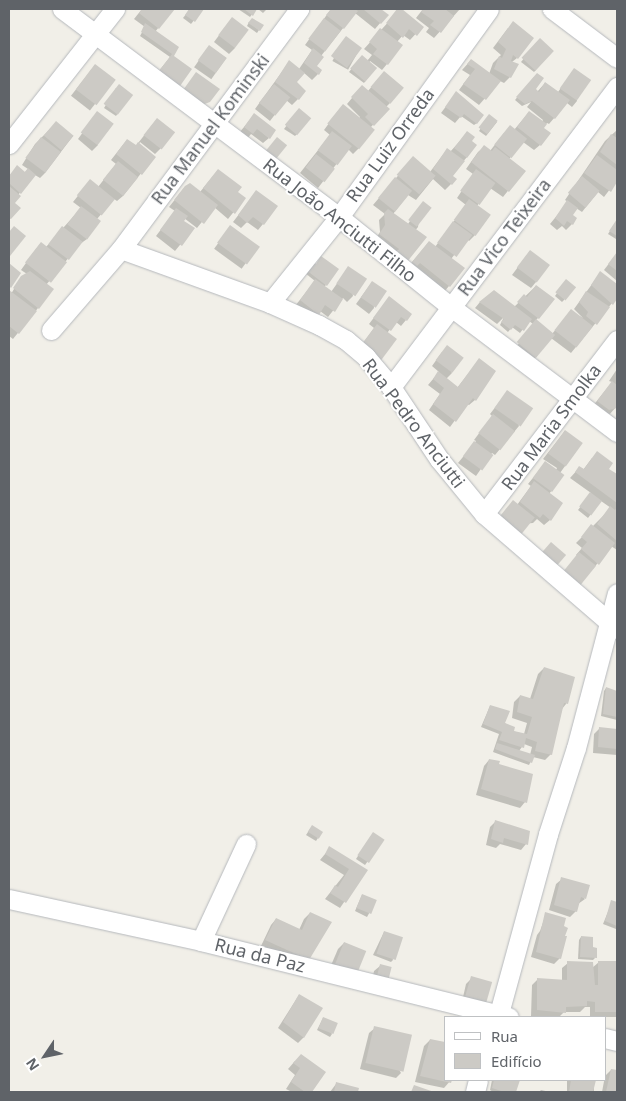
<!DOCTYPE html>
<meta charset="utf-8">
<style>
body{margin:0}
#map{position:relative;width:626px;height:1101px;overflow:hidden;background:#f1efe8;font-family:"Noto Sans",sans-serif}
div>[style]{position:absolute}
.shadow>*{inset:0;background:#0003;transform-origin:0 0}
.building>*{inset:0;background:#cccac5;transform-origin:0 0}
.roads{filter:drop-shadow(0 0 1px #b5b8bc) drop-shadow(0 0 1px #b5b8bc)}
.minor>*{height:19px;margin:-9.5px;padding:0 9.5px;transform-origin:9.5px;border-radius:9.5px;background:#fff}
span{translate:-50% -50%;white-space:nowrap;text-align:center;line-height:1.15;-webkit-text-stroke:4px #fff;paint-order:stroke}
.street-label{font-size:18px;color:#5f6368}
.frame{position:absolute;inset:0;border:10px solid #5f6368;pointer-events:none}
.legend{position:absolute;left:444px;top:1016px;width:162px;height:65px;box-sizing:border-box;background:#fff;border:1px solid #bfc1c3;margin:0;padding:6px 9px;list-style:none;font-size:15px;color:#5f6368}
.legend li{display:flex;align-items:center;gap:10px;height:25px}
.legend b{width:25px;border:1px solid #bfc1c3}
.north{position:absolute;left:20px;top:1031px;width:50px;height:50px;-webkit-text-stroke:4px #fff;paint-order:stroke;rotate:236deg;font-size:14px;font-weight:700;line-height:20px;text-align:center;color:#5f6368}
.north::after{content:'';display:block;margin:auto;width:18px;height:22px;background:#5f6368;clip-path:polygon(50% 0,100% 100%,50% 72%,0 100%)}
</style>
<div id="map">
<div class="shadow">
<i style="clip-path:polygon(142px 9px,173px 9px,155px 32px,177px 48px,173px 56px,154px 77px,170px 57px,140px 36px,145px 27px,134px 19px)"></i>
<i style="clip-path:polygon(190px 9px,203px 9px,191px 24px,183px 18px)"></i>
<i style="clip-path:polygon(238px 9px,256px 9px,250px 17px)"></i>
<i style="clip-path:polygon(258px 9px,267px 9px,263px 13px)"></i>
<i style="clip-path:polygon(331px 9px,379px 9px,387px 15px,375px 29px,355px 13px,321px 56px,316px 66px,321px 70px,318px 74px,312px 80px,303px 72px,295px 83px,305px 91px,298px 99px,292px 105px,286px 100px,270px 121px,255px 109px,289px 62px,299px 69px,312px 50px,305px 45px)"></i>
<i style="clip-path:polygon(400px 9px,422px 27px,410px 40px,403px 35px,397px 42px,387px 64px,382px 70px,370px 61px,369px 63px,375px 68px,364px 83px,349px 72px,359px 59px,367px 61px,372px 55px,364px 49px)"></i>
<i style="clip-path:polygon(423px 9px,460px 9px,434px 38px,426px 32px,429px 28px,416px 18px)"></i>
<i style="clip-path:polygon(232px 18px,235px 48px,229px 54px,214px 42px)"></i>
<i style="clip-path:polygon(249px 22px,259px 30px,257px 33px,247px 26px)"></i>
<i style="clip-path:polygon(508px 28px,517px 58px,512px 62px,517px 65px,510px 77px,504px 83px,500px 81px,479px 105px,459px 90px,470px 75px,462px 70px,471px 60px,489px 74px,493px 63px,501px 55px,493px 48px)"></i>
<i style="left:344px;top:40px;width:18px;height:24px;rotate:29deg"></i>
<i style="clip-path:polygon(537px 42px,536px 70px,534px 72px,521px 62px)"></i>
<i style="left:209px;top:46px;width:21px;height:26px;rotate:35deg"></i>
<i style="left:95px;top:65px;width:24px;height:39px;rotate:38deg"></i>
<i style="clip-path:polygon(574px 70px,577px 101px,572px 107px,567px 103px,549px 124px,547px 123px,543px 128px,540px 145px,534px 150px,523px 142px,509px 159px,524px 171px,503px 197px,490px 188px,477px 206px,490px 215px,475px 235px,469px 241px,467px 239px,451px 259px,449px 286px,444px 292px,407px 268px,429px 242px,435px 247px,466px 205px,457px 198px,473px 174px,466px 169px,478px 152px,484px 147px,490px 151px,504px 133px,514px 130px,529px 112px,542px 122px,543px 120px,527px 107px,531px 102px,522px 106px,515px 100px,534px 77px,534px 89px,537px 92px,545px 83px,558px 92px)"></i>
<i style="clip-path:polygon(379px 78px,390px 103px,386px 107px,388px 109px,370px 128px,373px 130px,359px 148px,353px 154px,348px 149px,318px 188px,300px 173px,330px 135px,324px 130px,338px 111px,359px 119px,360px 117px,347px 104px,357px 92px,368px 91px)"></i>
<i style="clip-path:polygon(116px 88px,131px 95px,116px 116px,104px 108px)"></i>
<i style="clip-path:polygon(456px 93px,477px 123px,474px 125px,461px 116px,455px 123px,441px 113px)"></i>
<i style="clip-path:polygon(297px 112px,297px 134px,295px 136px,284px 129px)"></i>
<i style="clip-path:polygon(97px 113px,98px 145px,92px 151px,78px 139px)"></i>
<i style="clip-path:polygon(157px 119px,161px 148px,155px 154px,140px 142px,139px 144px,154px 157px,123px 196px,117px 201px,114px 199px,97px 219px,87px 239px,80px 244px,46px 285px,38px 308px,13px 339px,9px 336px,9px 293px,11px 294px,20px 279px,27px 274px,21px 270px,36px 249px,41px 243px,46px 247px,81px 208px,73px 202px,85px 187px,98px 187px,116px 164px,111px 160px,122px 146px,127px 140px,135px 147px)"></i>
<i style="clip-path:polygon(487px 119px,497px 122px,486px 136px,479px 131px)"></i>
<i style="clip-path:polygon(249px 121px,269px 138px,263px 143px,251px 134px,247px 139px,239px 133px)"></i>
<i style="clip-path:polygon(50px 129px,73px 136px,45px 173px,40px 178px,35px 175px,18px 195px,13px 203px,19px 208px,9px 220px,9px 176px,18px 167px,24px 173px,28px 169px,22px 165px,35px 144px)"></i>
<i style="clip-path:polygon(617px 130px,617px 180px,604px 197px,598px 192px,582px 212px,576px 208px,571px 215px,575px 219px,572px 224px,566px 230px,562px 226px,557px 230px,550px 224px,568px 202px,565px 200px,605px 141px)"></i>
<i style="clip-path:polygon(467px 133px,467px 157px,451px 176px,455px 179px,451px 184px,445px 190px,433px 179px,416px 200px,408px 195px,393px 214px,408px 224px,421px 205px,418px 227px,400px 249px,393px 254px,375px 240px,380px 232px,379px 220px,385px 214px,373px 205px,408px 164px,430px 172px,442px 156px,447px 150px,450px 152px)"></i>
<i style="clip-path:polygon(218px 170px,236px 193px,244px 199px,228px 219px,214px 207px,197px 228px,184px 218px,182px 221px,193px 229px,175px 251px,156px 236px,175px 211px,169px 207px,185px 187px,200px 192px)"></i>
<i style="clip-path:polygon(256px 192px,263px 224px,258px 230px,247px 222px,241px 228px,233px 222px)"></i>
<i style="clip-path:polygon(617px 220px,617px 238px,616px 239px,608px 234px)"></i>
<i style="left:230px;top:227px;width:34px;height:27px;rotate:36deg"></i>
<i style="clip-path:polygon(14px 228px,24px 236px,9px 256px,9px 233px)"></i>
<i style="clip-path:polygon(530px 251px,536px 282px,531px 288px,512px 275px)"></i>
<i style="clip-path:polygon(617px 253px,617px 281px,604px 270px)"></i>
<i style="clip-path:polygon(310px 265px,326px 285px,324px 287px,331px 292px,348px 268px,353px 296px,347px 302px,343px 298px,328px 317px,320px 311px,312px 320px,295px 306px,315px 281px,305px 273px)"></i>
<i style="clip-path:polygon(600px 273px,617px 286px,617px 297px,571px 353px,551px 338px,531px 363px,514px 350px,533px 324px,529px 321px,520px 333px,512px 327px,508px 332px,500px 325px,504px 317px,497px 324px,475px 308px,480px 302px,514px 307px,536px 286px,538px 318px,535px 321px,552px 334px,571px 311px,583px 318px,574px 309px)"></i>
<i style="clip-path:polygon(372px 282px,374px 308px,369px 314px,356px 304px)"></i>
<i style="clip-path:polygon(564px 283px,564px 300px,562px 302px,555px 296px)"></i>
<i style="clip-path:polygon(389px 298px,406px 320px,401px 326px,396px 322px,387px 333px,356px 353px,374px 328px,369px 324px)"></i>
<i style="clip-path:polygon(442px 352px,452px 373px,446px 379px,457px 388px,479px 360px,494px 371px,475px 400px,469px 405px,467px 404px,450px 427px,429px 410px,440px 394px,428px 385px,439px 372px,432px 366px)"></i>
<i style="clip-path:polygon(617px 369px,617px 406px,609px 415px,592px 407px,612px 382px,609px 381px)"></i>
<i style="clip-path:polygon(507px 392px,519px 426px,500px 449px,495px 455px,492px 453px,476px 476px,458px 463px,476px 441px,474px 440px,492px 416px,490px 414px)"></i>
<i style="clip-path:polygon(565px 431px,581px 444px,560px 473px,563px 475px,549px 494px,562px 503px,550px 520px,544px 525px,537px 519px,533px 523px,496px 526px,513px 502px,517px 505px,531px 486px,528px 484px,545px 463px,556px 470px,557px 468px,543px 459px)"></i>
<i style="clip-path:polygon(592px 458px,617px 476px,617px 550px,611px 546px,593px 569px,576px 555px,582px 548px,576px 543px,611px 508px,601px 501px,588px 518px,578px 510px,591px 493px,570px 478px,579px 468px,583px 470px)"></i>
<i style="clip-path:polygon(evenodd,544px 668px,573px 678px,566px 704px,562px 709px,551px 754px,545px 760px,533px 757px,529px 765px,493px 752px,499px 734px,481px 727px,490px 706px,512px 731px,524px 734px,527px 723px,512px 718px,514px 702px,520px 696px,530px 699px,538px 674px,544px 668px,524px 744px,532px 747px,530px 755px,519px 751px,524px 744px)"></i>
<i style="clip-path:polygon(606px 688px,617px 692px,617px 720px,601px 716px,604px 691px)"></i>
<i style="clip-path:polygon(600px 728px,617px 731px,617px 755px,593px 753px,594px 734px)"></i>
<i style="clip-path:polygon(489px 760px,497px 765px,525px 802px,520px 808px,476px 795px,484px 766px)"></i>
<i style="clip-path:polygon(496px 821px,526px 844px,521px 850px,500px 844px,496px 848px,486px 845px,490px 827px)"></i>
<i style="clip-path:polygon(310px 829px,318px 838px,316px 841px,306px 835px)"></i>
<i style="clip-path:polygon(371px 836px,383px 840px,365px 865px,356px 859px)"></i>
<i style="clip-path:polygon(330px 848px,366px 870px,340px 908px,325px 899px,344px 875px,320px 860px)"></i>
<i style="clip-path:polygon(562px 879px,585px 899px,578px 904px,576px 911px,570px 917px,549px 910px,556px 884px)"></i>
<i style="clip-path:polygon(362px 895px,376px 901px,367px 917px,355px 911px)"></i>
<i style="clip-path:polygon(612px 902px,617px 903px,616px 929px,603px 924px)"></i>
<i style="clip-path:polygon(310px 913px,302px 965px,261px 946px,271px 925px,276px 919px,299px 930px,304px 919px)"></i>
<i style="clip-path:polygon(546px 914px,560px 958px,554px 964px,531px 957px,537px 935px,540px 931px)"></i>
<i style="clip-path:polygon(384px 932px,393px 960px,391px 962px,373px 955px)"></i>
<i style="clip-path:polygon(581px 937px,595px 958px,593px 960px,578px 959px,579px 940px)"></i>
<i style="clip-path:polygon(344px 943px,364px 952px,329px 970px,338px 949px)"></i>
<i style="clip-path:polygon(599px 962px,617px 962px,617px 1032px,617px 1017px,590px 1017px,590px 1007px,585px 1007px,580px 1012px,564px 1012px,559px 1017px,531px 1016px,532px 985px,538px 979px,562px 981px,562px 968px,568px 963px,592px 968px)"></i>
<i style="clip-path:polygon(380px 966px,390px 968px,371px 985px,374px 971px)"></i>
<i style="clip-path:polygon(472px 978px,479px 1011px,461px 1006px,466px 984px)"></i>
<i style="clip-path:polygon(299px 995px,304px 1037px,298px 1043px,278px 1028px)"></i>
<i style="clip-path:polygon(323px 1018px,332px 1034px,330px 1037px,317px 1030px)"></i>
<i style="clip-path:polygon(375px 1028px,401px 1073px,396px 1078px,360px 1069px,369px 1033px)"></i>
<i style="clip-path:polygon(430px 1040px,445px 1080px,451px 1080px,444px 1088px,415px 1082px,424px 1046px)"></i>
<i style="clip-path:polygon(295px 1061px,324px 1073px,310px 1092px,292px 1092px,286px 1089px,295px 1075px,288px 1069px)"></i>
<i style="clip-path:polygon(611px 1070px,617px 1071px,617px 1092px,602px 1092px,605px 1076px)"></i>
<i style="clip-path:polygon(492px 1080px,519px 1080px,515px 1092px,493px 1092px,490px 1090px)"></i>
<i style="left:567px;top:1080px;width:27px;height:12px"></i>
<i style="clip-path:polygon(336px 1084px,358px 1089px,357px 1092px,330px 1092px)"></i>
<i style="clip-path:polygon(541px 1090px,550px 1092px,539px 1092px)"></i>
</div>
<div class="building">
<i style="clip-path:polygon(142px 9px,175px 9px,159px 29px,139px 13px)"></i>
<i style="clip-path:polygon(189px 9px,204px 9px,195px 22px,185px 15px)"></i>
<i style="clip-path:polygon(244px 9px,257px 9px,253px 16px)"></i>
<i style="clip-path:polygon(331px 9px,355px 9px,358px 11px,344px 29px,326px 15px)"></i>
<i style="clip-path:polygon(363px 9px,381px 9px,389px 15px,381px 24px)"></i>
<i style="clip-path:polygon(397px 9px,402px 9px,424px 27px,417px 36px,409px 29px,403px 38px,386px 23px)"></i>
<i style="clip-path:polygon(423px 9px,445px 9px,454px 16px,441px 33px,430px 25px,434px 21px,421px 12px)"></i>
<i style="left:232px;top:17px;width:21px;height:23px;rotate:37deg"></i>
<i style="clip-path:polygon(252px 18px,264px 25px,260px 31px,248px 23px)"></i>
<i style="left:324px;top:18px;width:21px;height:26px;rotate:37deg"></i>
<i style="clip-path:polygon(513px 21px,534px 38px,518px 59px,513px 55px,511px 61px,519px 64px,511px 78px,494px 69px,499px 56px,502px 58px,506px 49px,498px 42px)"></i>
<i style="clip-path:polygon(145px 23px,179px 47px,174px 56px,192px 69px,180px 86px,159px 71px,172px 54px,141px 32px)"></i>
<i style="clip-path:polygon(380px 28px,403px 45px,388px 65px,373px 54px,377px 49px,369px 42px)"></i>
<i style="left:346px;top:36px;width:20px;height:25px;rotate:37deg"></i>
<i style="left:540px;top:38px;width:19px;height:27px;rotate:43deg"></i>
<i style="left:209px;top:45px;width:22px;height:19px;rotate:36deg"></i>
<i style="clip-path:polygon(313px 48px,324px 57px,317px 66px,322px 70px,319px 75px,304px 63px)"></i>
<i style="left:362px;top:55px;width:20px;height:18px;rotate:41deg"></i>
<i style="clip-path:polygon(471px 59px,501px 81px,486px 100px,463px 84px,475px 69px,467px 64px)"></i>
<i style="clip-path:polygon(289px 60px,305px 73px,297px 82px,306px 91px,299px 100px,275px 82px)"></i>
<i style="left:95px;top:64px;width:26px;height:32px;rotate:37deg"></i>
<i style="left:574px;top:68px;width:21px;height:25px;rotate:35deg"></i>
<i style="left:384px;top:71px;width:26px;height:21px;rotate:40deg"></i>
<i style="clip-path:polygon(196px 72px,220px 89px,210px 102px,199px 106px,181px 93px)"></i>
<i style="clip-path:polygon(537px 73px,544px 78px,536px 89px,539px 92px,545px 82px,570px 100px,555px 119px,532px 101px,525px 104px,516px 97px)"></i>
<i style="left:119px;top:84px;width:18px;height:25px;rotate:38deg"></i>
<i style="left:274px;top:84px;width:21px;height:24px;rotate:39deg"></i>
<i style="clip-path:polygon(362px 85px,390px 109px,374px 126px,365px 117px,368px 114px,351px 97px)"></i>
<i style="clip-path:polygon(456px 91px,484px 115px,477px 124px,464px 114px,461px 118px,445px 107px)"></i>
<i style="left:343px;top:104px;width:41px;height:25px;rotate:39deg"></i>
<i style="left:299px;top:108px;width:16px;height:22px;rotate:40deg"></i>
<i style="left:97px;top:111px;width:21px;height:27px;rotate:37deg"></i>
<i style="clip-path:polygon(529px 111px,547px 124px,544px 128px,551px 133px,541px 146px,517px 127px)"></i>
<i style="clip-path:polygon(254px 113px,276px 130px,270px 139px,257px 129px,253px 134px,244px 127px)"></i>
<i style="left:489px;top:114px;width:11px;height:17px;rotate:38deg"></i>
<i style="left:157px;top:118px;width:23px;height:22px;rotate:38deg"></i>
<i style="left:56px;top:121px;width:23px;height:19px;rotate:40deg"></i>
<i style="left:510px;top:125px;width:22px;height:25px;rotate:39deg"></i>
<i style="left:332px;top:131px;width:25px;height:24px;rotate:37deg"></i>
<i style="clip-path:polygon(467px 131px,475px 137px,472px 141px,477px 145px,467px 158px,454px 148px)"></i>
<i style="clip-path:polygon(611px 134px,617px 138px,617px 165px,600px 152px)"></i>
<i style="left:41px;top:137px;width:25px;height:26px;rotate:37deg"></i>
<i style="left:277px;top:137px;width:13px;height:21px;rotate:39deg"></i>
<i style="clip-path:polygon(127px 139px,136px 145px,138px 142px,156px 157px,142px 175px,116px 154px)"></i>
<i style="clip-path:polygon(484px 145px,492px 151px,495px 147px,526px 171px,509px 192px,471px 162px)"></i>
<i style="clip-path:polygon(447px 148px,465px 161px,453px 176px,457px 179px,452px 185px,433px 169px)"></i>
<i style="left:316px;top:154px;width:24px;height:17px;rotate:38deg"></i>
<i style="clip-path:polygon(597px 155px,617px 170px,617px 182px,611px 192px,584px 173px)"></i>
<i style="left:413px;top:156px;width:30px;height:25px;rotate:41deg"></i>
<i style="left:118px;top:161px;width:26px;height:24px;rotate:39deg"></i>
<i style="clip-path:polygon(17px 165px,25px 172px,28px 168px,36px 175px,21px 194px,9px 183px,9px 176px)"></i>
<i style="clip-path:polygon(218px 169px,242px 187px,238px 192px,246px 198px,235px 214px,203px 188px)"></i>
<i style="left:476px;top:169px;width:24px;height:27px;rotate:36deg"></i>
<i style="left:582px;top:176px;width:23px;height:22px;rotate:40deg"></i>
<i style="left:395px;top:177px;width:22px;height:27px;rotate:39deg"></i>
<i style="left:90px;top:179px;width:32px;height:21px;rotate:39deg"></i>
<i style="clip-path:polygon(190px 183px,218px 205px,204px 224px,174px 200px,185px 186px)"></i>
<i style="clip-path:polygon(9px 186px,21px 196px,15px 203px,21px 208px,11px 219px,9px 218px)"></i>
<i style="clip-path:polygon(256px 190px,278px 206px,264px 225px,253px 217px,247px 223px,238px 215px)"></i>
<i style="left:469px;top:199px;width:27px;height:26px;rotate:36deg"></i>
<i style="clip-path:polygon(567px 200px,578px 208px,573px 215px,577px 218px,573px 225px,567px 221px,564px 226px,555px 218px)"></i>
<i style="left:423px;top:201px;width:11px;height:24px;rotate:38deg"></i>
<i style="left:81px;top:206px;width:25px;height:23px;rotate:37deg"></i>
<i style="clip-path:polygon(176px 208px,188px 216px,184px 221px,195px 228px,182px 246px,160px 230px)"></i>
<i style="clip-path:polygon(388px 209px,427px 237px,407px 262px,396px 254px,399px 249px,379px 234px,385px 225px,384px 213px)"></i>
<i style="clip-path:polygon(617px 219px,617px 236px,609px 231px)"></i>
<i style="left:453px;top:221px;width:24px;height:27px;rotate:36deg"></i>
<i style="left:230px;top:225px;width:37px;height:22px;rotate:36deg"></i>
<i style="clip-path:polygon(14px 226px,26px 236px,10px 256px,9px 232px)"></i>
<i style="left:62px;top:226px;width:26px;height:23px;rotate:37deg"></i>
<i style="clip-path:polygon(429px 241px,465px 268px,450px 287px,420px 263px,417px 266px,412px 262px)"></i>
<i style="left:41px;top:242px;width:33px;height:26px;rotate:38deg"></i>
<i style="left:530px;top:250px;width:25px;height:22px;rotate:37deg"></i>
<i style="clip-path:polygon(617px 252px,617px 271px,608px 264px)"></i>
<i style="clip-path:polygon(321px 256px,339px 269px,327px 286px,306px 270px,313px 261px,316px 264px)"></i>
<i style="clip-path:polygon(9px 263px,21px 273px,11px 288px,9px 286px)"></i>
<i style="left:348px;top:266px;width:23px;height:21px;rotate:34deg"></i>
<i style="clip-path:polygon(30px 271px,54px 289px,39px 309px,13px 288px,21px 276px)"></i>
<i style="clip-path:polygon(600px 271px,617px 284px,617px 299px,613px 305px,591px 285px)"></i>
<i style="clip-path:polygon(315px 279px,343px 299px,335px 312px,325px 305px,319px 315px,300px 300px)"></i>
<i style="left:566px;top:279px;width:13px;height:17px;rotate:39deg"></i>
<i style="left:372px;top:281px;width:18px;height:20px;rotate:34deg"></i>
<i style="clip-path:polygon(536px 285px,555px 299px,539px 319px,517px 302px,524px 294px,527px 297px)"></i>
<i style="clip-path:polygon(9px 290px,37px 311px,19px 334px,9px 326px)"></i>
<i style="clip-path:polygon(494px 290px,532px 319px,524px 331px,515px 325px,511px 330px,501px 322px,504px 319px,479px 302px)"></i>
<i style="clip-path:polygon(586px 291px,610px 307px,597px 325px,586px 316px,588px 312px,579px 302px)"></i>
<i style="clip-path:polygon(389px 296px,412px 314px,407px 321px,401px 317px,391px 331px,373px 318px)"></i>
<i style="left:571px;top:309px;width:28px;height:27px;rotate:38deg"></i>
<i style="left:536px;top:319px;width:25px;height:30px;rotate:40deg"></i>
<i style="left:377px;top:324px;width:25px;height:28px;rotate:37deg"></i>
<i style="left:447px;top:345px;width:21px;height:19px;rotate:37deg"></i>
<i style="clip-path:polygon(479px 358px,496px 371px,476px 401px,473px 398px,456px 422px,433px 404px,444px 388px,433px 379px,438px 371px,458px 387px)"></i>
<i style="clip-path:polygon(612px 381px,617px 385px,617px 408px,609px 410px,597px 401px)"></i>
<i style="left:507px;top:390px;width:32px;height:22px;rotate:35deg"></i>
<i style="left:493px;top:414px;width:28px;height:24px;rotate:38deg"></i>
<i style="left:565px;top:430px;width:22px;height:29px;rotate:36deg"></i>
<i style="left:474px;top:441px;width:24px;height:19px;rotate:36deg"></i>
<i style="clip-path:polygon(597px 451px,613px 463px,609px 469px,617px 474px,617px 503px,575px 472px,579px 466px,584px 469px)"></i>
<i style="left:545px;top:461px;width:24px;height:21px;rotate:36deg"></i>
<i style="clip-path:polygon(534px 481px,563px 503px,551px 521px,543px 514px,540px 518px,520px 502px)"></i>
<i style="left:590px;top:492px;width:15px;height:18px;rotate:37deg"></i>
<i style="left:513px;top:500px;width:28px;height:24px;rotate:39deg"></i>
<i style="clip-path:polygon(610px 506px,615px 510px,617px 507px,617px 541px,597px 524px)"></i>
<i style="clip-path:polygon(591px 524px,615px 543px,599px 565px,581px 549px,587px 542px,581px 537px)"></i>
<i style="left:551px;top:542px;width:20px;height:17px;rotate:41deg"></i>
<i style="left:579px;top:552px;width:22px;height:26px;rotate:39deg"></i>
<i style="clip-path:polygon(544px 667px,575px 677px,568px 704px,564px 703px,552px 755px,535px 751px,537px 742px,526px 738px,524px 748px,499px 740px,502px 732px,483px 724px,490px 705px,510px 711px,505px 723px,515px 727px,514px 731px,527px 734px,532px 717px,517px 712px,520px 695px,533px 699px)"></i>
<i style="clip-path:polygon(606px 687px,617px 691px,617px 717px,603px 714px)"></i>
<i style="clip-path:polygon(599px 727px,617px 729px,617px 749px,598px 747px)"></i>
<i style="clip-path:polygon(497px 743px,535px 755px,532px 763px,495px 749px)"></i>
<i style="clip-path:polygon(489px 759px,500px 761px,499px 764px,533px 774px,527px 803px,481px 789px)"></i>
<i style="clip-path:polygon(495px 820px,530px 831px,528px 845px,504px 838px,503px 843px,491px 839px)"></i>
<i style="left:312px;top:825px;width:13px;height:8px;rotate:32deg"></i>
<i style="left:373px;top:832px;width:14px;height:28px;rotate:34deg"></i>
<i style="clip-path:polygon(329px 846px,368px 870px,346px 903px,330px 893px,335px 885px,338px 887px,349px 869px,325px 854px)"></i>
<i style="clip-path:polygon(561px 877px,590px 885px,586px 899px,581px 897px,577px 912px,554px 905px)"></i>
<i style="left:362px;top:894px;width:16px;height:15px;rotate:22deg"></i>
<i style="clip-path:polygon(611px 900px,617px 902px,617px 926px,605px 921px)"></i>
<i style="clip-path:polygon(310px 912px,332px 922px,309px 960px,265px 940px,276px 918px,302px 930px)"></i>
<i style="clip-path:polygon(545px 912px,566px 918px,564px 926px,568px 928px,565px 936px,567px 936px,561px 959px,536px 952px)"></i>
<i style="left:384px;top:931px;width:20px;height:24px;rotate:18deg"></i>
<i style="clip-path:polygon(581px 936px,593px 937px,593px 947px,597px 948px,597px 958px,580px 957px)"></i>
<i style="left:344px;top:942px;width:24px;height:24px;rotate:22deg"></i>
<i style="clip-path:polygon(567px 961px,593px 962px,595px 985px,598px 985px,598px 961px,617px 961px,617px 1012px,595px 1012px,595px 1002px,587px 1001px,587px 1006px,566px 1007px,566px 1013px,537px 1010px,537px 978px,567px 980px)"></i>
<i style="left:380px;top:964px;width:12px;height:16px;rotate:14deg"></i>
<i style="left:471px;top:976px;width:22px;height:25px;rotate:16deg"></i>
<i style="clip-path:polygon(299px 994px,323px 1008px,304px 1038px,283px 1022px)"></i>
<i style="left:323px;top:1017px;width:16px;height:12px;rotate:22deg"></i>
<i style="left:374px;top:1026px;width:39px;height:38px;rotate:13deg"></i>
<i style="clip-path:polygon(430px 1039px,445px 1042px,445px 1080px,452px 1080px,451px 1083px,420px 1076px)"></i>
<i style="clip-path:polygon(301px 1054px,326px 1072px,312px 1092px,305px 1092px,291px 1082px,300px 1068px,293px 1063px)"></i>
<i style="clip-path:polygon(611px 1069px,617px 1070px,617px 1092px,606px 1092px)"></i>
<i style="clip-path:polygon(494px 1080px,520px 1080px,516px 1092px,504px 1092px,492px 1088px)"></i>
<i style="clip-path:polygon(571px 1080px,596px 1080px,593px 1092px,569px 1092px)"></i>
<i style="clip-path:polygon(336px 1082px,359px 1088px,358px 1092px,334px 1092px)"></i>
<i style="clip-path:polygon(414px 1085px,434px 1092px,411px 1092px)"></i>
</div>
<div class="roads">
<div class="minor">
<i style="left:62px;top:9px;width:346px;rotate:36.9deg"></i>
<i style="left:339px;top:217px;width:144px;rotate:38.8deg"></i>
<i style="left:451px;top:307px;width:208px;rotate:37deg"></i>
<i style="left:552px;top:9px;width:81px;rotate:37deg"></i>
<i style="left:9px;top:144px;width:172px;rotate:-51.9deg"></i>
<i style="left:121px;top:249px;width:158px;rotate:19.9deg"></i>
<i style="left:270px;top:303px;width:54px;rotate:24.2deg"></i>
<i style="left:319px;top:325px;width:31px;rotate:29deg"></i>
<i style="left:346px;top:340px;width:26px;rotate:40deg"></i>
<i style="left:366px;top:357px;width:39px;rotate:50deg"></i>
<i style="left:391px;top:387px;width:87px;rotate:56.3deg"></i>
<i style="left:439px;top:459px;width:71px;rotate:50.7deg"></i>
<i style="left:484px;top:514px;width:176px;rotate:40.8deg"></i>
<i style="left:270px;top:303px;width:110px;rotate:-51.3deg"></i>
<i style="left:339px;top:217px;width:256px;rotate:-54.2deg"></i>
<i style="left:51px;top:330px;width:107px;rotate:-49.2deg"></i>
<i style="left:121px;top:249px;width:299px;rotate:-53.4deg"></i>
<i style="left:391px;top:387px;width:376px;rotate:-53deg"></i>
<i style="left:484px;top:514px;width:219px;rotate:-52.6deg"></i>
<i style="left:9px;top:899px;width:197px;rotate:12.3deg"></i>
<i style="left:201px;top:941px;width:317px;rotate:13.9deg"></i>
<i style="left:201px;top:941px;width:107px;rotate:-65.1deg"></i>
<i style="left:498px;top:1017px;width:190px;rotate:-74.7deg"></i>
<i style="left:548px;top:834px;width:90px;rotate:-72deg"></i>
<i style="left:576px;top:748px;width:160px;rotate:-75.2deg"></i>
<i style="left:605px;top:1038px;width:12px;rotate:14deg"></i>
<i style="left:475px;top:1092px;width:12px;rotate:-76deg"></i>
</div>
</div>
<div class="street-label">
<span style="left:210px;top:129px;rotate:-53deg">Rua Manuel Kominski</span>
<span style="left:390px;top:145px;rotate:-54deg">Rua Luiz Orreda</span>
<span style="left:340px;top:220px;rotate:38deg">Rua João Anciutti Filho</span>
<span style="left:504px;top:237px;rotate:-53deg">Rua Vico Teixeira</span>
<span style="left:414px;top:423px;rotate:53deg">Rua Pedro Anciutti</span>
<span style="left:551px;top:427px;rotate:-53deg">Rua Maria Smolka</span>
<span style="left:260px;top:955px;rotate:14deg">Rua da Paz</span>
</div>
<div class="frame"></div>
<ul class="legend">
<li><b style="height:6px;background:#fff"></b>Rua</li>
<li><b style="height:14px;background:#cccac5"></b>Edifício</li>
</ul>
<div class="north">N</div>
</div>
